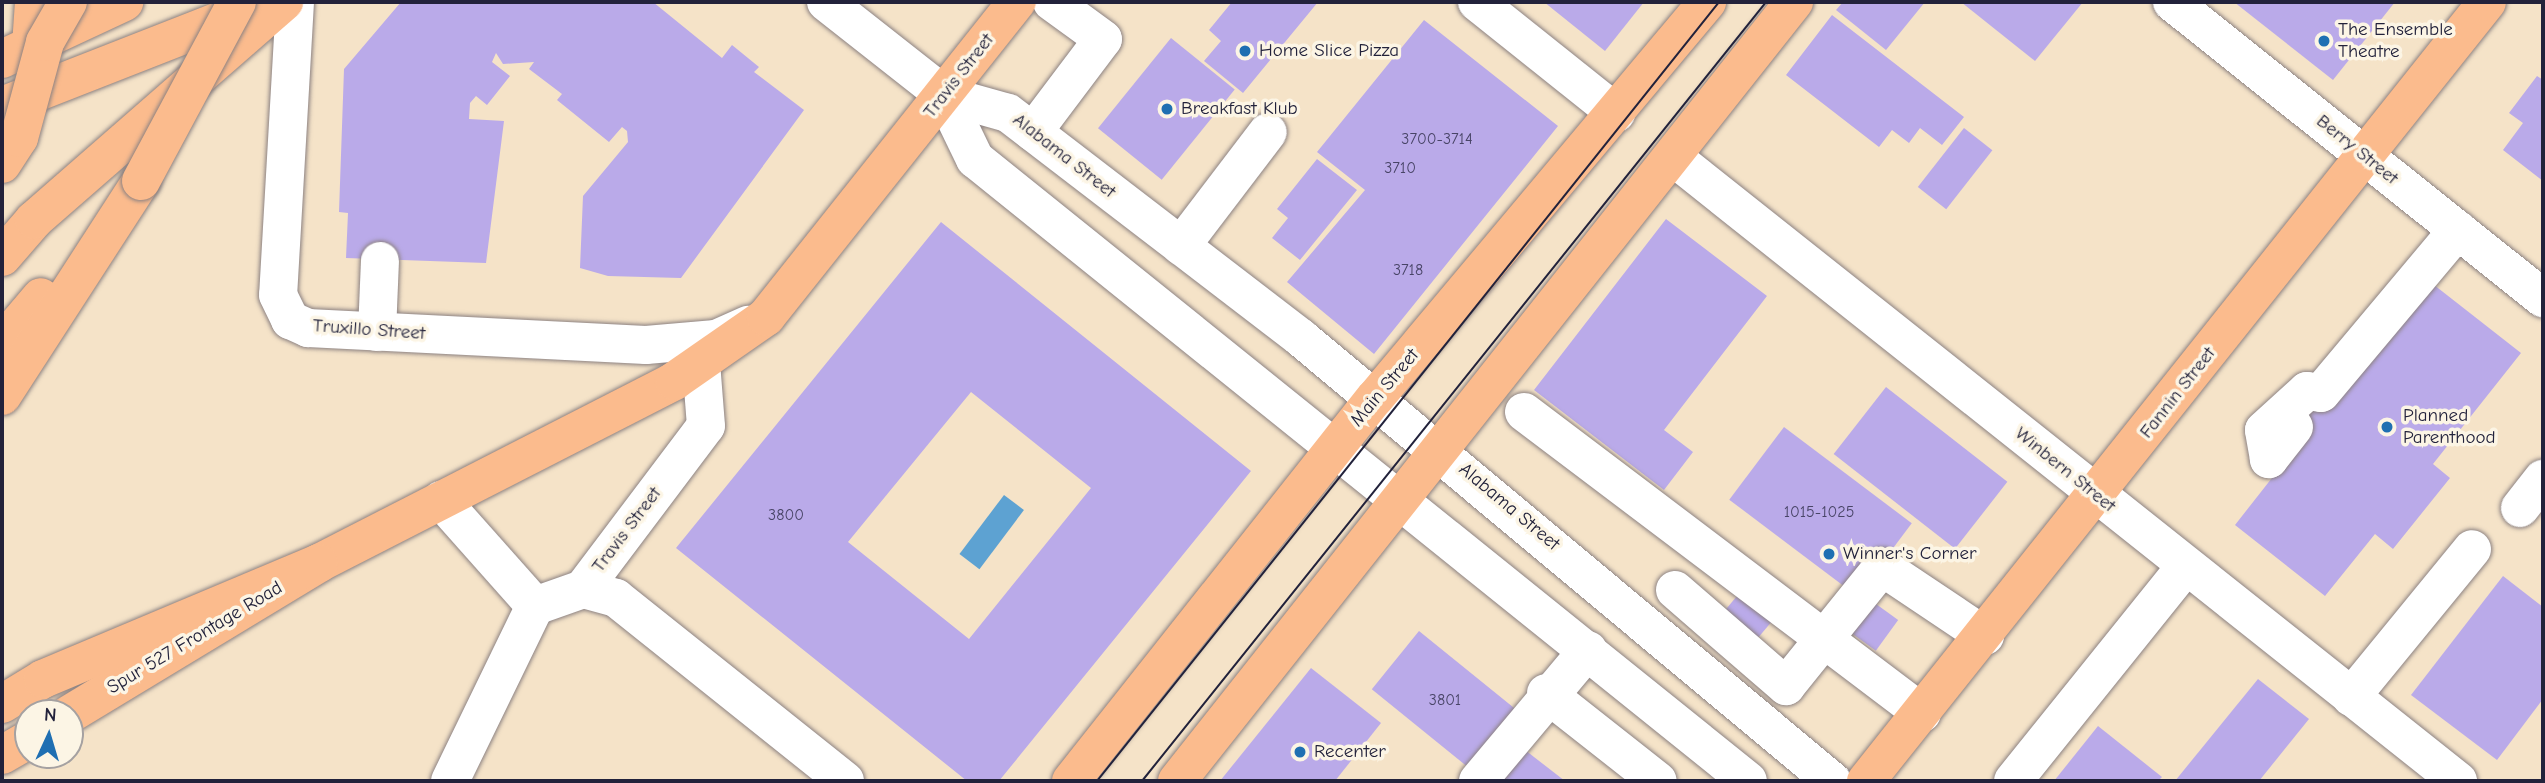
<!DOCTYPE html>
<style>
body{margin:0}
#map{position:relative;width:2545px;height:783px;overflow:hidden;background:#f5e3c8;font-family:"Comic Neue",sans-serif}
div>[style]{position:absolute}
.water>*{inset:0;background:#5da2d2;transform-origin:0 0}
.building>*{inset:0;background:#baaae9;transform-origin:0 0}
.roads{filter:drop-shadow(0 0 2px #8c8282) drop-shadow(0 0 2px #8c8282)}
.minor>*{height:38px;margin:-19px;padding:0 19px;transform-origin:19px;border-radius:19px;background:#fff}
.major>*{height:38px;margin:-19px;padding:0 19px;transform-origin:19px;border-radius:19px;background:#fbbb8d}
.highway>*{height:38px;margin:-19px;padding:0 19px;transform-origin:19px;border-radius:19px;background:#fbbb8d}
.tram>*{height:2px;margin:-1px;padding:0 1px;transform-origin:1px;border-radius:1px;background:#22223b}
.bridges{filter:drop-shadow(0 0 2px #8c8282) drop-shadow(0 0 2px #8c8282)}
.highway-bridge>*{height:38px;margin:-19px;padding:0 19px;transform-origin:19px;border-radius:19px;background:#fbbb8d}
.dots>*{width:19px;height:19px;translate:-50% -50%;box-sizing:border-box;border:4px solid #fcf5e5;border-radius:50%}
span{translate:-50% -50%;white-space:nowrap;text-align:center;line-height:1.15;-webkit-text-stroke:7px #fcf5e5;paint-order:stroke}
.number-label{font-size:16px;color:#484466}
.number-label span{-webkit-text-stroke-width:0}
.poi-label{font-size:19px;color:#22223b}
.left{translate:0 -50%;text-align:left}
.street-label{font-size:19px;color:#22223b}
.frame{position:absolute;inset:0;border:4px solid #22223b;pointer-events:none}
.north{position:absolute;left:14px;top:699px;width:70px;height:70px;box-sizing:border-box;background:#fcf5e5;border:2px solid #a5a1a1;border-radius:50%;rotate:4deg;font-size:19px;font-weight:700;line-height:28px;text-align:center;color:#22223b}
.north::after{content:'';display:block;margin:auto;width:24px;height:32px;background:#1f6fb2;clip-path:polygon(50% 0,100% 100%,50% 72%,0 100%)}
</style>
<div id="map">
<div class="water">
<i style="left:1004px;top:495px;width:25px;height:74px;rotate:37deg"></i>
</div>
<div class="building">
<i style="clip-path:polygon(401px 2px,653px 2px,722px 58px,732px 45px,759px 67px,754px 72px,804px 110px,681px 278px,608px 276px,580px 268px,583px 196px,628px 142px,627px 131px,622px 127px,609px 142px,557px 100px,562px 94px,529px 69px,534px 62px,503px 64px,496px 53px,492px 62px,510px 76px,487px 105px,476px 96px,470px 103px,469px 119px,504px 121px,486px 263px,346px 258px,348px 213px,339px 212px,344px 69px)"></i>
<i style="clip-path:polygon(1232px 2px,1318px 2px,1243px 93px,1204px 61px,1221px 41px,1209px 30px)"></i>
<i style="clip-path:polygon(1544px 2px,1644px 2px,1605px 51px)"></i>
<i style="clip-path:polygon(1843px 2px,1925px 2px,1886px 50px,1836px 10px)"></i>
<i style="clip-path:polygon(1961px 2px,2083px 2px,2035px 61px)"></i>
<i style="clip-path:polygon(2234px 2px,2395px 2px,2333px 80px)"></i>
<i style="clip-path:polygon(1832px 15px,1964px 117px,1942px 145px,1920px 128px,1909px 143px,1892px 130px,1879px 147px,1786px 75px)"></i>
<i style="clip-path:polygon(1424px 20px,1558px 126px,1374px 354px,1287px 282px,1365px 190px,1317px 152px)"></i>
<i style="left:1171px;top:38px;width:82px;height:116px;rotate:39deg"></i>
<i style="clip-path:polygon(2537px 76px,2543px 80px,2543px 181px,2503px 150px,2523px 123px,2509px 113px)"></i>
<i style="left:1964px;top:128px;width:36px;height:75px;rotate:38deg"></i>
<i style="clip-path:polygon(1317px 159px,1357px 190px,1300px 260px,1272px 238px,1288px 218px,1277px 209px)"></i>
<i style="clip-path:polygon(1666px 219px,1767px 296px,1664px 430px,1693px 452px,1664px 490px,1534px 390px)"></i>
<i style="clip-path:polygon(evenodd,941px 222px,1251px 471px,999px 781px,967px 781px,676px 548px,941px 222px,971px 392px,1091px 488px,969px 639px,848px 542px,971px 392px)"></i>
<i style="clip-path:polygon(2429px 281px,2521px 353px,2433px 464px,2450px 478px,2393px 549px,2375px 534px,2325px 596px,2235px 525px,2297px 446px,2294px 427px)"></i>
<i style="left:1886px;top:387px;width:154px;height:85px;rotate:38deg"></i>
<i style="left:1784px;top:427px;width:160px;height:91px;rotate:37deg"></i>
<i style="clip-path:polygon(2503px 576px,2543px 607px,2543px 699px,2497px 760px,2411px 695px)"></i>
<i style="left:1742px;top:590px;width:43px;height:41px;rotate:40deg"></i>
<i style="left:1865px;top:596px;width:41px;height:38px;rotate:36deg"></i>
<i style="left:1419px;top:631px;width:126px;height:75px;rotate:39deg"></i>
<i style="clip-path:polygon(1311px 668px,1381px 723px,1335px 781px,1220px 781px)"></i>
<i style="clip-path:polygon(2258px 679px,2309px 719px,2259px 781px,2175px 781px)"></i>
<i style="clip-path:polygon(2098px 726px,2162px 777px,2158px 781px,2054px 781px)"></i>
<i style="clip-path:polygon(1525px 750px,1565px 781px,1500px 781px)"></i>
</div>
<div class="roads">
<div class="minor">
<i style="left:295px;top:2px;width:293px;rotate:93.3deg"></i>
<i style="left:278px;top:295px;width:28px;rotate:64deg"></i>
<i style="left:290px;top:320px;width:20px;rotate:24deg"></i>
<i style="left:308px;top:328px;width:338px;rotate:2.9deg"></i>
<i style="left:646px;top:345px;width:70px;rotate:-4.9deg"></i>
<i style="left:716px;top:339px;width:35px;rotate:-24deg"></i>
<i style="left:826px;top:2px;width:150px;rotate:38.2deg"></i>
<i style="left:944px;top:95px;width:66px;rotate:15.7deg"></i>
<i style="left:1008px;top:113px;width:369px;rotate:37.5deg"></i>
<i style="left:1301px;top:338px;width:692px;rotate:39.84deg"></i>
<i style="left:1477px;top:2px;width:178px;rotate:38.6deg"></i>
<i style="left:2172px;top:2px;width:475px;rotate:38.6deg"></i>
<i style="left:944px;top:95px;width:71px;rotate:64.2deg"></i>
<i style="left:975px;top:159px;width:992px;rotate:38.82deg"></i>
<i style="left:1033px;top:132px;width:116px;rotate:-53deg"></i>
<i style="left:1103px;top:39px;width:63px;rotate:-144deg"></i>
<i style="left:1673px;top:157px;width:1003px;rotate:38.48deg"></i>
<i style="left:1181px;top:246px;width:143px;rotate:-52.7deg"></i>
<i style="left:377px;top:332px;width:71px;rotate:-87.6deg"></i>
<i style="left:1524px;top:412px;width:499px;rotate:37.1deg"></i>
<i style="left:2294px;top:427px;width:41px;rotate:128deg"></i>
<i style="left:2269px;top:459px;width:29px;rotate:-100deg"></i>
<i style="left:2264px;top:430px;width:58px;rotate:-42.2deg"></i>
<i style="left:2307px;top:391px;width:14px;rotate:8deg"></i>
<i style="left:2321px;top:393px;width:213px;rotate:-50deg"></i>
<i style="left:441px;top:500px;width:142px;rotate:48.4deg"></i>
<i style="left:2520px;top:508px;width:37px;rotate:-52deg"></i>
<i style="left:583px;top:589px;width:204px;rotate:-53deg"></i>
<i style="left:706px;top:426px;width:64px;rotate:-94.5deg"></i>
<i style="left:1675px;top:590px;width:147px;rotate:40.9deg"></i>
<i style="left:1786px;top:686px;width:153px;rotate:-51.1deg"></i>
<i style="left:1882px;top:567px;width:124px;rotate:33.8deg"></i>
<i style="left:1546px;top:693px;width:142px;rotate:38.2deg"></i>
<i style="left:2351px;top:697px;width:191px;rotate:-50.7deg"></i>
<i style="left:450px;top:781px;width:195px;rotate:-64.1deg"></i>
<i style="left:535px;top:606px;width:51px;rotate:-19.5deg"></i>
<i style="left:583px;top:589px;width:34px;rotate:15deg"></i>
<i style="left:616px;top:598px;width:293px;rotate:38.6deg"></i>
<i style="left:1478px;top:781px;width:171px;rotate:-50deg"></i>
<i style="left:2013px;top:781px;width:276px;rotate:-51.2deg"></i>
</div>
<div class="major">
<i style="left:31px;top:46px;width:44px;rotate:-86.1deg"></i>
<i style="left:2px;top:59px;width:135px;rotate:-25deg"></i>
<i style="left:70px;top:714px;width:291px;rotate:-31.2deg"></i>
<i style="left:319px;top:563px;width:399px;rotate:-27.1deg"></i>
<i style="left:674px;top:381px;width:112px;rotate:-34.8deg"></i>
<i style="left:766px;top:317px;width:403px;rotate:-51.5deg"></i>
<i style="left:2px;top:755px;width:30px;rotate:-30deg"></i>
<i style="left:1071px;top:781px;width:489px;rotate:-51.6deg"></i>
<i style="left:1375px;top:398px;width:517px;rotate:-50.02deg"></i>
<i style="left:1177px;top:781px;width:994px;rotate:-51.62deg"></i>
<i style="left:1866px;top:781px;width:996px;rotate:-51.44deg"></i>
</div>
<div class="highway">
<i style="left:2px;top:106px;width:266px;rotate:-21.4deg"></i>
<i style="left:2px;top:257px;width:49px;rotate:-49.1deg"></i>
<i style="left:34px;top:220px;width:332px;rotate:-41.1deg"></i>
<i style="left:2px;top:343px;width:60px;rotate:-49.7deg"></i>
<i style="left:2px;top:396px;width:256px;rotate:-57.1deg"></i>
<i style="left:2px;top:704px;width:48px;rotate:-31.4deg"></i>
<i style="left:43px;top:679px;width:299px;rotate:-22.8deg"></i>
</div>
</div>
<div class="tram">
<i style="left:1097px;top:781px;width:997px;rotate:-51.39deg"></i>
<i style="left:1142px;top:781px;width:998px;rotate:-51.3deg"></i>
</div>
<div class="bridges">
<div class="highway-bridge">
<i style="left:2px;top:164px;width:31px;rotate:-57deg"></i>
<i style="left:19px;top:138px;width:99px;rotate:-74.8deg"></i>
<i style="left:45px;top:42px;width:46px;rotate:-60.1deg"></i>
<i style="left:141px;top:181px;width:203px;rotate:-61.8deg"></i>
</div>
</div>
<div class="dots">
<i style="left:2324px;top:41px;background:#1f6fb2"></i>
<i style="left:1245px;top:51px;background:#1f6fb2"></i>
<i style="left:1167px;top:109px;background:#1f6fb2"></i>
<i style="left:2387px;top:427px;background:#1f6fb2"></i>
<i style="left:1829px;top:554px;background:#1f6fb2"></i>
<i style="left:1300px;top:752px;background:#1f6fb2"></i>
</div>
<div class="number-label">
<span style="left:1437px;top:139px">3700-3714</span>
<span style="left:1400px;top:168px">3710</span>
<span style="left:1408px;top:270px">3718</span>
<span style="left:1819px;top:512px">1015-1025</span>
<span style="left:786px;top:515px">3800</span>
<span style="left:1445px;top:700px">3801</span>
</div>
<div class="poi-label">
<span class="left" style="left:2338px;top:41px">The Ensemble<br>Theatre</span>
<span class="left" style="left:1259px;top:51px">Home Slice Pizza</span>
<span class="left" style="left:1181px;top:109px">Breakfast Klub</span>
<span class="left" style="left:2403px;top:427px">Planned<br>Parenthood</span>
<span class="left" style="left:1843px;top:554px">Winner's Corner</span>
<span class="left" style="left:1314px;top:752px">Recenter</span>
</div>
<div class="street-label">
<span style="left:959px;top:76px;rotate:-52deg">Travis Street</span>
<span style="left:2357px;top:150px;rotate:39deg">Berry Street</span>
<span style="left:1064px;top:156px;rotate:38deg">Alabama Street</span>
<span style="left:369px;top:330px;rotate:4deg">Truxillo Street</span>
<span style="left:1385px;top:388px;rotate:-50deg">Main Street</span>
<span style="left:2178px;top:393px;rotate:-52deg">Fannin Street</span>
<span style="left:2065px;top:470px;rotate:39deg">Winbern Street</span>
<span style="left:1509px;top:507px;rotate:40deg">Alabama Street</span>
<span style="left:627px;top:530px;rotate:-53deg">Travis Street</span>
<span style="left:195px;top:638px;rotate:-31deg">Spur 527 Frontage Road</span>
</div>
<div class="frame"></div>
<div class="north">N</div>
</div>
